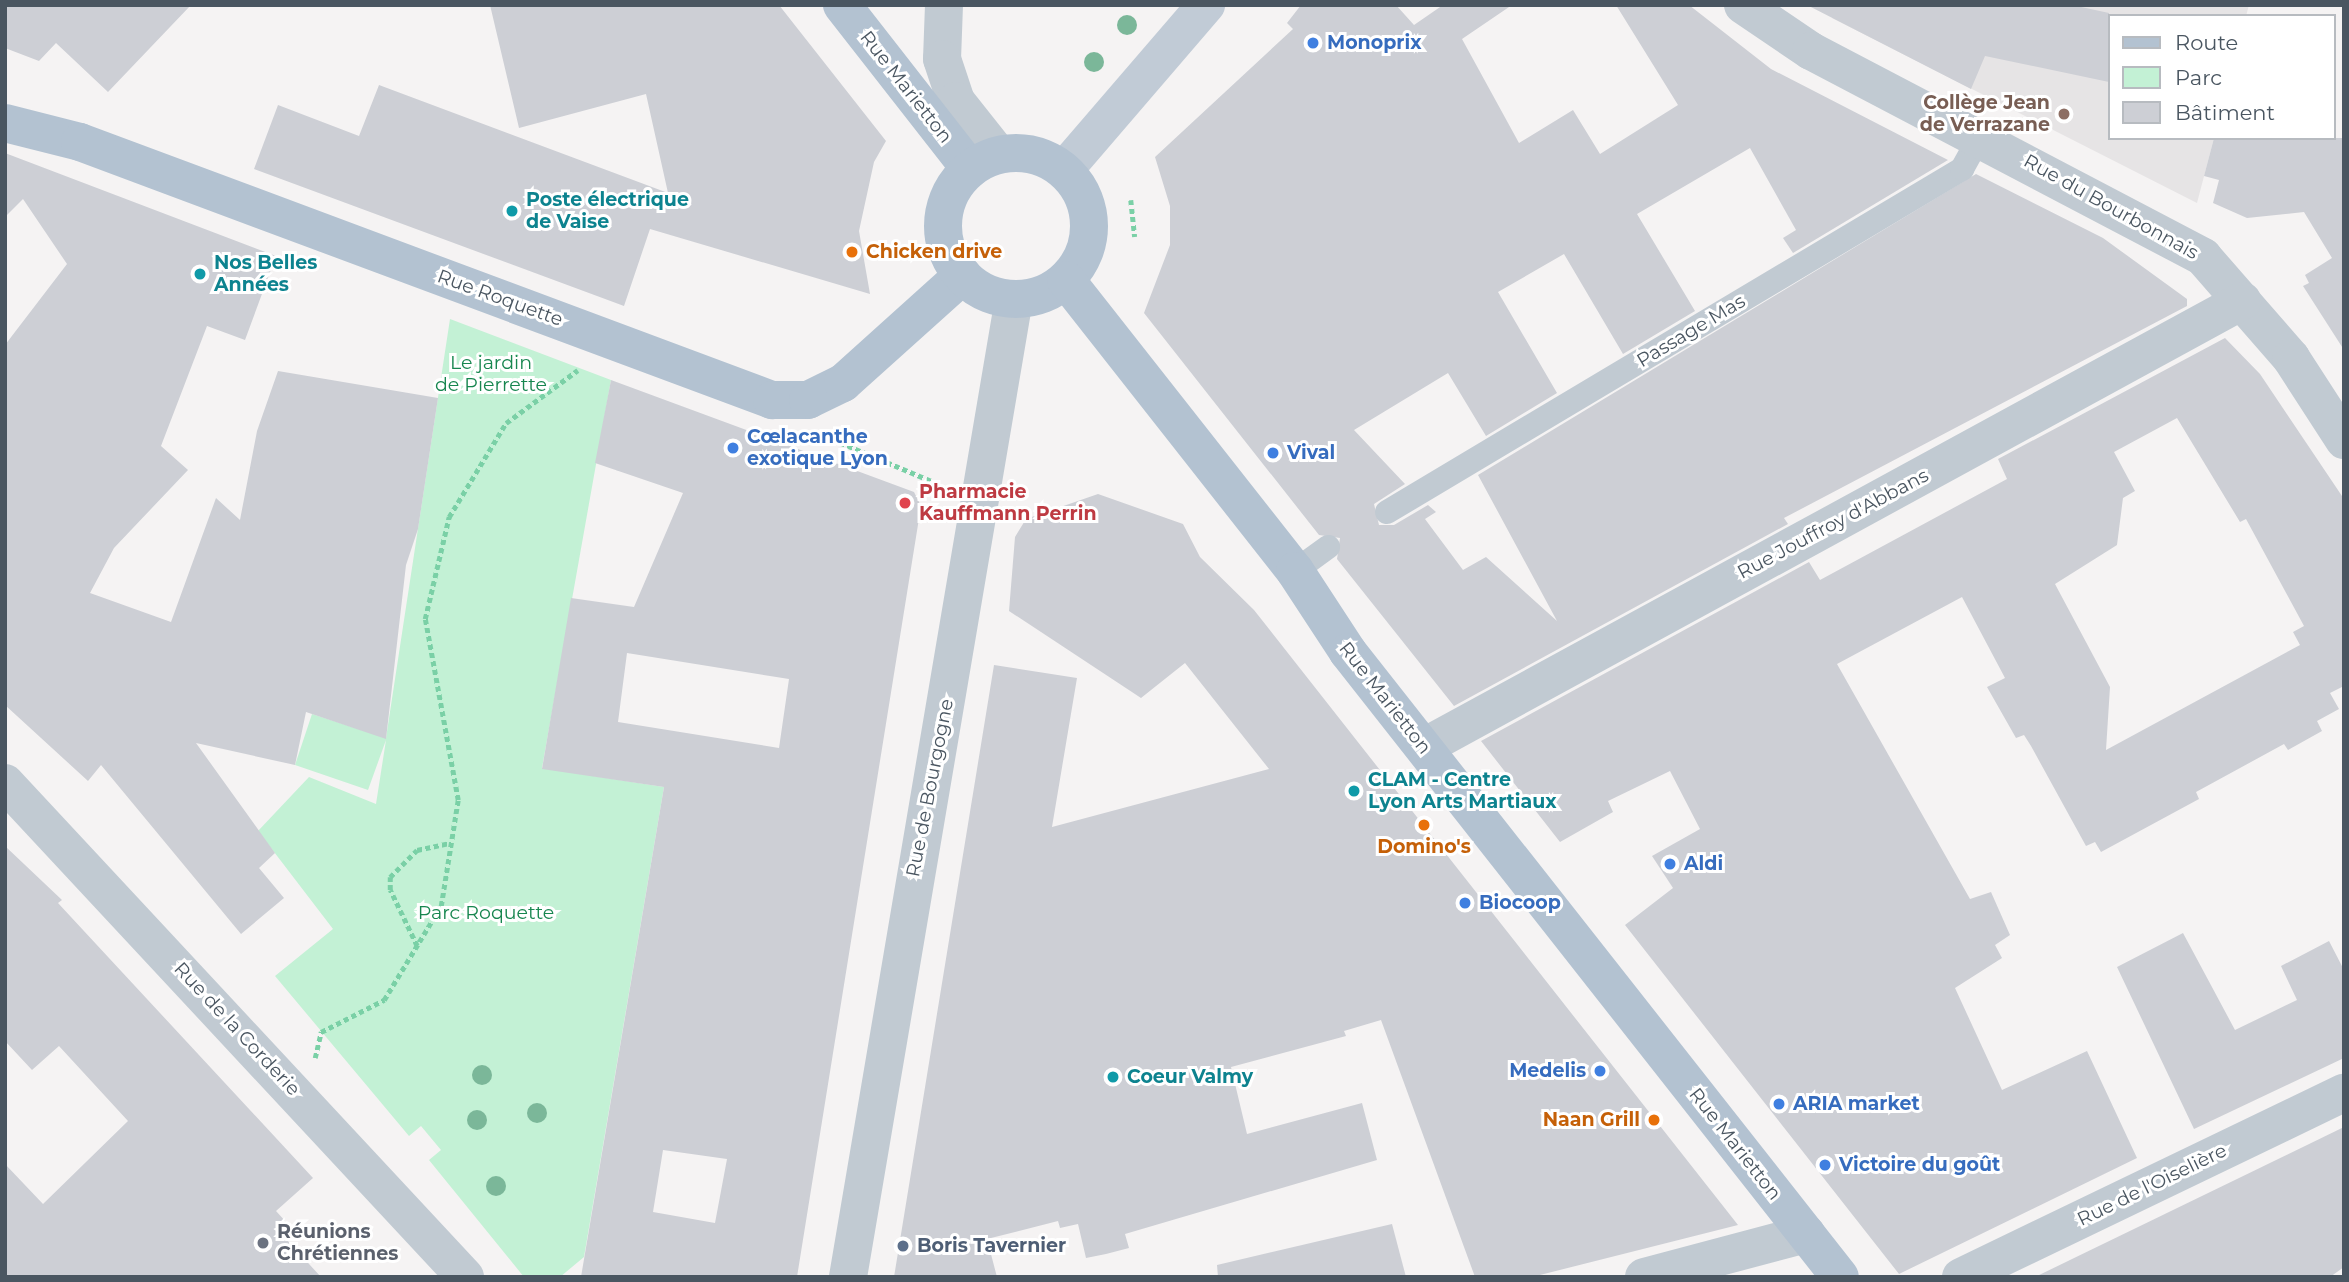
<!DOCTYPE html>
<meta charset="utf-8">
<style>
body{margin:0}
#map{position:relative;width:2349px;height:1282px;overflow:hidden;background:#f5f3f3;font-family:Montserrat,sans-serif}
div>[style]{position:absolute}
.education>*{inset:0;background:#e6e4e5}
.green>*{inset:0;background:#c3f1d5}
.building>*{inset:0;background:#cdcfd5}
.path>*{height:4.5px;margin-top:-2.25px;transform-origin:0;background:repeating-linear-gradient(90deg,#7ad0a6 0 5px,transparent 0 8.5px)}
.service>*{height:24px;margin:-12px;padding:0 12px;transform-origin:12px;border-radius:12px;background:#c1cad2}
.minor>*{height:38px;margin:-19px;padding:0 19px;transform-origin:19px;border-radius:19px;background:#c1cad2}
.tertiary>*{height:38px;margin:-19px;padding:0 19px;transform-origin:19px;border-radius:19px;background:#c1cad2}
.secondary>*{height:38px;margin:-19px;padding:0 19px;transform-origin:19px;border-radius:19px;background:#c1cbd6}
.primary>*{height:38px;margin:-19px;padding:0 19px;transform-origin:19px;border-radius:19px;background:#b3c2d1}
.primary>.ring{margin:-19px;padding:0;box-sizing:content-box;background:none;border:38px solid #b3c2d1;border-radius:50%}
.trees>*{width:20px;height:20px;margin:-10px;border-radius:50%;background:#7bb799}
.dots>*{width:19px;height:19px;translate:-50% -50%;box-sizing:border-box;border:4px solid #fff;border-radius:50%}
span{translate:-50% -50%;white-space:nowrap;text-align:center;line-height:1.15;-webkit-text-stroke:6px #fff;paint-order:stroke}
.shop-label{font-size:19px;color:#366cbe;font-weight:700}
.left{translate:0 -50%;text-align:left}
.right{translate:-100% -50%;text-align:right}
.street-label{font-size:19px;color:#4a5661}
.education-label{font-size:19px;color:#785e54;font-weight:700}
.culture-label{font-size:19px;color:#0d838f;font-weight:700}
.food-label{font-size:19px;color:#c56008;font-weight:700}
.park-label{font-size:19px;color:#17864f}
.health-label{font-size:19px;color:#be3a42;font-weight:700}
.worship-label{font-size:19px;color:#5b616d;font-weight:700}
.service-label{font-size:19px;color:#4e5e75;font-weight:700}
.frame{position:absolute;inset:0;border:7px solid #4a5661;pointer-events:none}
.legend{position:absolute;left:2108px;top:14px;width:228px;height:126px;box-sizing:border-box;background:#fff;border:2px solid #b7bbc0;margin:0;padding:9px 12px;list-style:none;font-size:21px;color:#4a5661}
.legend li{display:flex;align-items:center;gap:14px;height:35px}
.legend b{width:35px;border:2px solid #b7bbc0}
</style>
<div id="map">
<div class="education">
<i style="clip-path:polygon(1835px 5px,2249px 5px,2246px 16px,2109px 16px,2109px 138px,2214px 138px,2197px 203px,1832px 18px)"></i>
</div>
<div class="green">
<i style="clip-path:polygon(450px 319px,611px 380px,542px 768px,664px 787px,584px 1257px,560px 1277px,524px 1277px,429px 1160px,441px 1150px,421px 1126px,409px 1136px,275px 976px,333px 929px,258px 831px,309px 777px,376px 804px,386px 740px,368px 790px,295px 765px,312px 714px,386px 738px)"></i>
</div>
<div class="building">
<i style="clip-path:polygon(5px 5px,191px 5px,108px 92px,56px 43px,39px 61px,5px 48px)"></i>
<i style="clip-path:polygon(490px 5px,779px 5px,886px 141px,874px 162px,859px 231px,870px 294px,650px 229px,624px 306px,254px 169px,278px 105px,359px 136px,379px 85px,668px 193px,646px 94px,519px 128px)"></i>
<i style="clip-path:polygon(1301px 5px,1396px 5px,1414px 25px,1443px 5px,1512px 5px,1462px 39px,1519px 143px,1573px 110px,1600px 154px,1678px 105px,1616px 5px,1689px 5px,1771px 69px,1948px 160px,1793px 253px,1783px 238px,1796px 230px,1750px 148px,1637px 214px,1695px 311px,1623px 354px,1564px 254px,1498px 292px,1557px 393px,1486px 436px,1448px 373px,1354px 430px,1405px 484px,1374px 504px,1379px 525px,1394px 525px,1428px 505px,1436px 512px,1425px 519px,1463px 570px,1486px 557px,1557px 621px,1478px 475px,1976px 174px,2103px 238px,2187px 299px,2187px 306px,1784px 518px,1788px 524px,1454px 706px,1337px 559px,1340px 538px,1319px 535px,1144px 313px,1170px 245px,1170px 206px,1155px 157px,1293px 29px,1287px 23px)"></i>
<i style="clip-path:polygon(1807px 5px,2072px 5px,2109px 13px,2109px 82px,1985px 56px,1971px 89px)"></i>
<i style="clip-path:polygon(2214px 138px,2344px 138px,2344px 350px,2303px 286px,2309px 283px,2305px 275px,2332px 258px,2304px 212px,2247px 218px,2213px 203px,2219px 180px,2204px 176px)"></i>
<i style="clip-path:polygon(5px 153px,276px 256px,245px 340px,207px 326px,161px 446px,188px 470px,114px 548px,90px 593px,171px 622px,216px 498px,240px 520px,257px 431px,278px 371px,438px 398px,418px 529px,406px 565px,386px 739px,306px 712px,295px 765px,196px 743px,275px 853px,259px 868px,284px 898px,241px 934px,101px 765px,88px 781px,5px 705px,5px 345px,67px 264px,23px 199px,5px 217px)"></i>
<i style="clip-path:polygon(evenodd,2225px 338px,2260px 374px,2344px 499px,2344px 686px,2330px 693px,2339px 709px,2317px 721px,2322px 731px,2288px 750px,2284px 744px,2196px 792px,2199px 799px,2101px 852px,2095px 842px,2086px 846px,2031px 746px,2024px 735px,2016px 738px,1987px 687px,2005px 678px,1962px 597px,1837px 664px,1970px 899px,1991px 892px,2010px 935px,1995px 945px,2002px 958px,1955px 988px,2002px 1090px,2087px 1051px,2137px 1158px,1899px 1274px,1625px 925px,1673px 888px,1652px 856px,1700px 829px,1670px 771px,1608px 801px,1613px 812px,1560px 842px,1481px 741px,1809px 562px,1820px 580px,2007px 479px,1998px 459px,2225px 338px,2177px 418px,2240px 522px,2246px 519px,2304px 626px,2293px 632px,2300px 645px,2106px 750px,2110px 687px,2055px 584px,2117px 545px,2123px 498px,2135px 491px,2114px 452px,2177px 418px)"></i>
<i style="clip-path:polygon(evenodd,611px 380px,914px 492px,921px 506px,797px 1277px,581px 1277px,664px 787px,542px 769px,571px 598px,634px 607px,683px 493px,595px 463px,611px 380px,627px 653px,789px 679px,779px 748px,618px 722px,627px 653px,611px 380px,663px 1150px,727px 1159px,715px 1223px,653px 1212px,663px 1150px)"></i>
<i style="clip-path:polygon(1098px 494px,1183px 524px,1200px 557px,1254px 610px,1738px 1225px,1532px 1277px,1475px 1277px,1381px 1020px,1344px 1031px,1346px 1036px,1231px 1067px,1247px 1134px,1362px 1103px,1377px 1160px,1125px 1234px,1129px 1248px,1106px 1254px,1086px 1258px,1078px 1224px,1060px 1228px,1058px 1221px,987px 1239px,997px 1277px,894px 1277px,994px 665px,1077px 678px,1052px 827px,1269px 769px,1185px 663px,1141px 698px,1009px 611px,1015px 537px,1026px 519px)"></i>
<i style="clip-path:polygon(5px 846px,62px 900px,58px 903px,313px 1178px,276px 1211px,296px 1233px,287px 1240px,321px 1277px,5px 1277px,5px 1164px,43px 1204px,128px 1121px,59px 1046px,32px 1070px,5px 1041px)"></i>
<i style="clip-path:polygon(2183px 933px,2235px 1030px,2297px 1000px,2281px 966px,2329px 941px,2344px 970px,2344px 1058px,2194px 1129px,2117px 967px)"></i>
<i style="clip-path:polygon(2344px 1127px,2344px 1267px,2330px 1277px,2035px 1277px)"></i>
<i style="clip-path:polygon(1392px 1224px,1406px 1277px,1218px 1277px,1217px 1265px)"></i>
</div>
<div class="path">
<i style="left:1131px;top:200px;width:37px;rotate:84deg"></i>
<i style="left:832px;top:439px;width:118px;rotate:22.9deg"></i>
<i style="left:417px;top:946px;width:62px;rotate:-115.7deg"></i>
<i style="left:390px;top:890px;width:13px;rotate:-90deg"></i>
<i style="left:390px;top:877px;width:38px;rotate:-45deg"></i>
<i style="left:417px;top:850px;width:34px;rotate:-12deg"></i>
<i style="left:315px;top:1058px;width:27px;rotate:-77deg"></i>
<i style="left:321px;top:1032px;width:71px;rotate:-26.9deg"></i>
<i style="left:384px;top:1000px;width:110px;rotate:-58.8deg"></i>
<i style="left:441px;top:906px;width:107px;rotate:-80.9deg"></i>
<i style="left:458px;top:800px;width:184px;rotate:-100.3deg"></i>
<i style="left:425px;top:619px;width:105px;rotate:-76.8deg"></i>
<i style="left:449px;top:517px;width:110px;rotate:-58.8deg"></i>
<i style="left:506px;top:423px;width:89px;rotate:-36.4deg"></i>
</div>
<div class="service">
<i style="left:1387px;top:512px;width:670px;rotate:-30.82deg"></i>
<i style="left:1962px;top:169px;width:38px;rotate:-61deg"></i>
<i style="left:1295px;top:571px;width:41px;rotate:-36deg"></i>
</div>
<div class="minor">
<i style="left:1743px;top:5px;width:82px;rotate:34.1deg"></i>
<i style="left:1811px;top:51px;width:443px;rotate:27.7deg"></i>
<i style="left:2203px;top:257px;width:134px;rotate:48.9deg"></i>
<i style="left:2291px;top:358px;width:98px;rotate:57.1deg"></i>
<i style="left:1424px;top:747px;width:932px;rotate:-28.6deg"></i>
<i style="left:5px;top:783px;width:675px;rotate:47.04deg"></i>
<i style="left:848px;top:1277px;width:992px;rotate:-80.37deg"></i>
<i style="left:1644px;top:1277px;width:168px;rotate:-14.9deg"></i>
<i style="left:1961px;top:1277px;width:425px;rotate:-25.7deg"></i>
</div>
<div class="tertiary">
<i style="left:944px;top:5px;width:54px;rotate:92.1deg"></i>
<i style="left:942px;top:59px;width:44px;rotate:71.6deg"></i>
<i style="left:956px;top:101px;width:68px;rotate:51.6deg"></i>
</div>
<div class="secondary">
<i style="left:1064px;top:170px;width:218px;rotate:-49.3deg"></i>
</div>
<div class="primary">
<i style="left:842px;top:5px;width:208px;rotate:52deg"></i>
<i style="left:5px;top:123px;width:77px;rotate:14.2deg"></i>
<i style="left:80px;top:142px;width:739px;rotate:20.45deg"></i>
<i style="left:772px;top:400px;width:36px"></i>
<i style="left:808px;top:400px;width:39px;rotate:-26deg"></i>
<i style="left:843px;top:383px;width:161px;rotate:-42deg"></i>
<i class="ring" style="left:943px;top:153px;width:108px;height:108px"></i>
<i style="left:1066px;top:280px;width:370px;rotate:51.8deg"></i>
<i style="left:1295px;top:571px;width:97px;rotate:56.8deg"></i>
<i style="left:1348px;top:652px;width:795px;rotate:51.79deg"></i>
</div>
<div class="trees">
<i style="left:1127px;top:25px"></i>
<i style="left:1094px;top:62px"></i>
<i style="left:482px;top:1075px"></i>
<i style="left:537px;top:1113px"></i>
<i style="left:477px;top:1120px"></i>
<i style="left:496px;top:1186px"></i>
</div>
<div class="dots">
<i style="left:1313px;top:43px;background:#3f7fe0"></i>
<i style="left:2064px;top:114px;background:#8d6e63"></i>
<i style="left:512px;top:211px;background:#0f9aa8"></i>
<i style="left:852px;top:252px;background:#e8710a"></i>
<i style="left:200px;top:274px;background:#0f9aa8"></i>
<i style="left:733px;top:448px;background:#3f7fe0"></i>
<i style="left:1273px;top:453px;background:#3f7fe0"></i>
<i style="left:905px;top:503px;background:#e0444e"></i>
<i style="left:1354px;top:791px;background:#0f9aa8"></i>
<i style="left:1424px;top:825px;background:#e8710a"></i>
<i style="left:1670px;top:864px;background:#3f7fe0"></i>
<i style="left:1465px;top:903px;background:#3f7fe0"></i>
<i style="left:1600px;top:1071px;background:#3f7fe0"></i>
<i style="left:1113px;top:1077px;background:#0f9aa8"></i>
<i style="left:1779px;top:1104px;background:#3f7fe0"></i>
<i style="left:1654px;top:1120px;background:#e8710a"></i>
<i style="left:1825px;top:1165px;background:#3f7fe0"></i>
<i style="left:263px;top:1243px;background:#6b7280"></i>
<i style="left:903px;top:1246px;background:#5c6f8a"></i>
</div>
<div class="shop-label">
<span class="left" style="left:1327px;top:43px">Monoprix</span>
<span class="left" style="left:747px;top:448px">Cœlacanthe<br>exotique Lyon</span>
<span class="left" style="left:1287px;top:453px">Vival</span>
<span class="left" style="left:1684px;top:864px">Aldi</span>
<span class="left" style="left:1479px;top:903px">Biocoop</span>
<span class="right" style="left:1586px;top:1071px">Medelis</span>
<span class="left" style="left:1793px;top:1104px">ARIA market</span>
<span class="left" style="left:1839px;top:1165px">Victoire du goût</span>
</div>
<div class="street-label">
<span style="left:906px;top:87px;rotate:52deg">Rue Marietton</span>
<span style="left:2111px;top:207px;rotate:29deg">Rue du Bourbonnais</span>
<span style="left:500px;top:298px;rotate:20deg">Rue Roquette</span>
<span style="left:1691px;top:331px;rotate:-31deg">Passage Mas</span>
<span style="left:1833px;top:524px;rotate:-28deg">Rue Jouffroy d'Abbans</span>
<span style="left:1385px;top:698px;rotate:52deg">Rue Marietton</span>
<span style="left:930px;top:788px;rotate:-79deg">Rue de Bourgogne</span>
<span style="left:237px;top:1029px;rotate:47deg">Rue de la Corderie</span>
<span style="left:1735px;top:1144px;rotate:52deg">Rue Marietton</span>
<span style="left:2152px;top:1185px;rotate:-26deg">Rue de l'Oiselière</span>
</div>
<div class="education-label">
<span class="right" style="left:2050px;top:114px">Collège Jean<br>de Verrazane</span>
</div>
<div class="culture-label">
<span class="left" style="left:526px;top:211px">Poste électrique<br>de Vaise</span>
<span class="left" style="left:214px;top:274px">Nos Belles<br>Années</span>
<span class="left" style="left:1368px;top:791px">CLAM - Centre<br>Lyon Arts Martiaux</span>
<span class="left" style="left:1127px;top:1077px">Coeur Valmy</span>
</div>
<div class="food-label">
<span class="left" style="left:866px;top:252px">Chicken drive</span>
<span style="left:1424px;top:847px">Domino's</span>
<span class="right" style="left:1640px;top:1120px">Naan Grill</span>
</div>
<div class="park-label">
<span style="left:491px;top:374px">Le jardin<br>de Pierrette</span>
<span style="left:486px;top:913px">Parc Roquette</span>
</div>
<div class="health-label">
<span class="left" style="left:919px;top:503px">Pharmacie<br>Kauffmann Perrin</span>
</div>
<div class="worship-label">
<span class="left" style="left:277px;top:1243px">Réunions<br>Chrétiennes</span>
</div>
<div class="service-label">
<span class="left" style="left:917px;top:1246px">Boris Tavernier</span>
</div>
<div class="frame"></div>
<ul class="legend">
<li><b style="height:9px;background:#b3c2d1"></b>Route</li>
<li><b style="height:19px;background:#c3f1d5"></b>Parc</li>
<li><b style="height:19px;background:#cdcfd5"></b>Bâtiment</li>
</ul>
</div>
